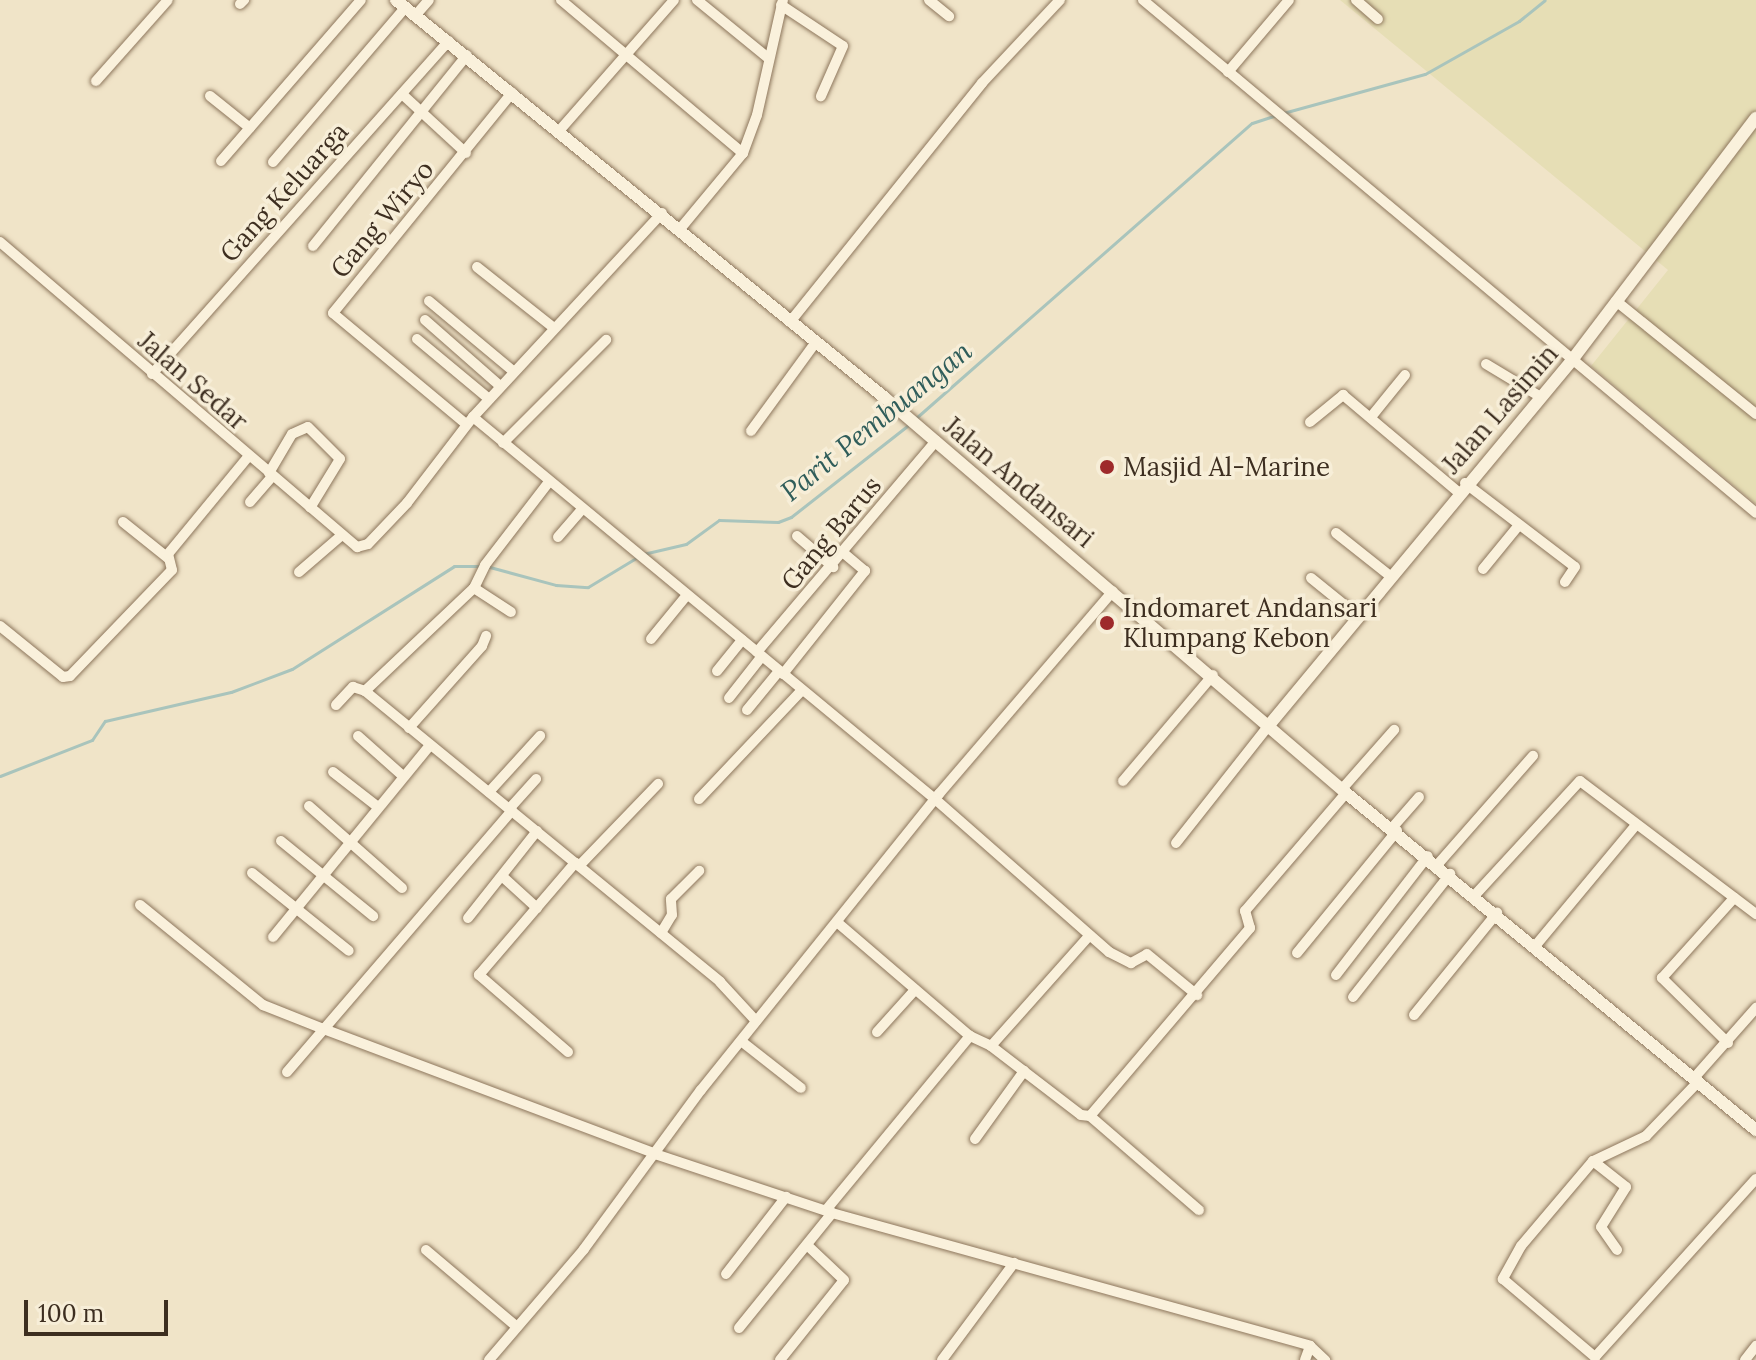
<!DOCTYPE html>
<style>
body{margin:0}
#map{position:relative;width:1756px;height:1360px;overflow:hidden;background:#f0e4c8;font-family:Lora,serif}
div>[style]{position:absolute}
.farmland>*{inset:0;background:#e6deb5}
.stream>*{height:3px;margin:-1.5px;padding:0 1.5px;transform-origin:1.5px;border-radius:1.5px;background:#a9c4bc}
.roads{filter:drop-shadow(0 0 2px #8d765c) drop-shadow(0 0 2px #8d765c)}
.minor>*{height:10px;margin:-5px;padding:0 5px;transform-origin:5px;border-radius:5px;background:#faf1dc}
.tertiary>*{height:12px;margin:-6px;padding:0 6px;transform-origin:6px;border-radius:6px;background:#faf1dc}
.dots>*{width:22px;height:22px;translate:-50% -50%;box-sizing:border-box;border:4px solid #f7eed8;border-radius:50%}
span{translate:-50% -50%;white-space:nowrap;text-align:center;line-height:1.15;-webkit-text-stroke:7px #f7eed8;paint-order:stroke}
.street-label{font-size:26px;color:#3d2e20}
.poi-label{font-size:26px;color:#3d2e20}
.left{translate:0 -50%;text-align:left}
.water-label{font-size:28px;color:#2f5d5a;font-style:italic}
.scale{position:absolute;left:24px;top:1300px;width:144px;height:36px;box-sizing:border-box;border:4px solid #3d2e20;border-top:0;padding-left:10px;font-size:24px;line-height:28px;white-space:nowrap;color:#3d2e20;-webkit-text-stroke:6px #f7eed8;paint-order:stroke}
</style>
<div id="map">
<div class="farmland">
<i style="clip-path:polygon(1340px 0,1756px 0,1756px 504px,1591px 366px,1668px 270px)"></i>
</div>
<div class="stream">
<i style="left:1283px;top:113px;width:147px;rotate:-15.4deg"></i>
<i style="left:1425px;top:74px;width:108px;rotate:-29.4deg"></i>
<i style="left:1519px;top:21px;width:33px;rotate:-39deg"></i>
<i style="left:916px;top:418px;width:447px;rotate:-41.3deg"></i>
<i style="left:1252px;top:123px;width:25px;rotate:-18deg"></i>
<i style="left:643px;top:554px;width:44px;rotate:-13.1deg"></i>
<i style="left:686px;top:544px;width:41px;rotate:-36deg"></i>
<i style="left:719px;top:520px;width:59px;rotate:1.9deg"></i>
<i style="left:778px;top:522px;width:14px;rotate:-21deg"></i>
<i style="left:791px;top:517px;width:152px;rotate:-38.1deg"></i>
<i style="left:0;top:776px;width:99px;rotate:-21.4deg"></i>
<i style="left:92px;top:740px;width:23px;rotate:-56deg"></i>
<i style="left:105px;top:721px;width:129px;rotate:-13deg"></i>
<i style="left:231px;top:692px;width:65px;rotate:-20.7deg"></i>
<i style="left:292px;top:669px;width:192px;rotate:-32.4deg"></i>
<i style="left:454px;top:566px;width:32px"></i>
<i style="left:486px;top:566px;width:73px;rotate:15.2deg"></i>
<i style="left:556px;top:585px;width:32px;rotate:4deg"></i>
<i style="left:588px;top:587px;width:56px;rotate:-31.1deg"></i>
</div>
<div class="roads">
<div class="minor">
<i style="left:561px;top:0;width:238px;rotate:40.1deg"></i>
<i style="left:697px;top:0;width:92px;rotate:39.2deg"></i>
<i style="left:929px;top:0;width:26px;rotate:39deg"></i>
<i style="left:1143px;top:0;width:799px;rotate:39.92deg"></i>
<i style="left:1356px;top:0;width:29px;rotate:41deg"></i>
<i style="left:240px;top:4px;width:6px;rotate:-45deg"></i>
<i style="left:781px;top:5px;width:74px;rotate:33.5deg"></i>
<i style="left:843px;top:46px;width:55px;rotate:113.7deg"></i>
<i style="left:415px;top:16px;width:21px;rotate:-49deg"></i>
<i style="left:1228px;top:72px;width:94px;rotate:-49.7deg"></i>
<i style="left:96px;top:81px;width:108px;rotate:-48.4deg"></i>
<i style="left:402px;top:94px;width:87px;rotate:42.7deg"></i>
<i style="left:210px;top:96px;width:51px;rotate:38.7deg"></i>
<i style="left:559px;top:131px;width:174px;rotate:-48.7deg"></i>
<i style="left:221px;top:161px;width:213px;rotate:-49deg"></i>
<i style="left:273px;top:162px;width:203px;rotate:-49.4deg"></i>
<i style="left:680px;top:229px;width:99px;rotate:-50.3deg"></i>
<i style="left:743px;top:153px;width:40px;rotate:-69.8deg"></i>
<i style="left:757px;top:115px;width:118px;rotate:-77.3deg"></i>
<i style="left:0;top:242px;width:470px;rotate:40.5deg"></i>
<i style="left:357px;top:547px;width:11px;rotate:-15deg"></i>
<i style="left:368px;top:544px;width:57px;rotate:-46.4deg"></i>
<i style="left:407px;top:503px;width:108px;rotate:-52.5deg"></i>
<i style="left:473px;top:417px;width:599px;rotate:39.59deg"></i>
<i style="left:935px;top:799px;width:232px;rotate:41.3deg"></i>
<i style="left:1109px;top:952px;width:25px;rotate:27deg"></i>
<i style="left:1131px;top:963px;width:18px;rotate:-29deg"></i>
<i style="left:1147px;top:954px;width:65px;rotate:39.4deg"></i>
<i style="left:313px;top:246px;width:245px;rotate:-51.1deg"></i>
<i style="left:477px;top:267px;width:98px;rotate:38.4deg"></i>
<i style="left:429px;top:301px;width:109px;rotate:39.8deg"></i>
<i style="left:1616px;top:301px;width:180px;rotate:38.9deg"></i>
<i style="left:425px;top:320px;width:100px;rotate:41.3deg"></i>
<i style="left:790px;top:322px;width:307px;rotate:-51.2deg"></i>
<i style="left:982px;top:83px;width:114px;rotate:-46.8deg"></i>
<i style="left:417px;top:339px;width:94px;rotate:39.8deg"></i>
<i style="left:1486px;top:364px;width:62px;rotate:31.1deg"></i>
<i style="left:152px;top:374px;width:446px;rotate:-48.3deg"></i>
<i style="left:473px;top:417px;width:278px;rotate:-47.2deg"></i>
<i style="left:1371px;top:417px;width:54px;rotate:-51deg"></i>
<i style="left:1310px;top:422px;width:43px;rotate:-39.3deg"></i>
<i style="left:1343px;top:395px;width:150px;rotate:40.1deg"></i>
<i style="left:466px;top:424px;width:173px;rotate:-140.2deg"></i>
<i style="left:333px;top:313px;width:284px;rotate:-50.9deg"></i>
<i style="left:751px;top:431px;width:110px;rotate:-53.9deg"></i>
<i style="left:503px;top:443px;width:146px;rotate:-45deg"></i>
<i style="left:269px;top:473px;width:45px;rotate:-59.5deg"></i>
<i style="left:292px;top:434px;width:17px;rotate:-24deg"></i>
<i style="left:308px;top:427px;width:45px;rotate:45deg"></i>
<i style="left:340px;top:459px;width:57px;rotate:121.5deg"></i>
<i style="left:1465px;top:483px;width:138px;rotate:37.4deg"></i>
<i style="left:1575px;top:567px;width:18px;rotate:124deg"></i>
<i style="left:250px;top:502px;width:33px;rotate:-49deg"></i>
<i style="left:123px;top:522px;width:58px;rotate:38.7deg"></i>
<i style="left:1336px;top:533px;width:69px;rotate:38.5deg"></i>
<i style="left:797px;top:536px;width:48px;rotate:40.7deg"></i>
<i style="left:558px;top:537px;width:37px;rotate:-49deg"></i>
<i style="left:1483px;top:569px;width:57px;rotate:-50.7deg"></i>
<i style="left:299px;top:572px;width:57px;rotate:-40.7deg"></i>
<i style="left:1311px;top:578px;width:60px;rotate:39deg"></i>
<i style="left:474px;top:588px;width:44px;rotate:33deg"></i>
<i style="left:0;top:626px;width:81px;rotate:39deg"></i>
<i style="left:63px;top:677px;width:7px;rotate:-8deg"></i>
<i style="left:70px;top:676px;width:147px;rotate:-46.1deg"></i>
<i style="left:172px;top:570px;width:16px;rotate:-104deg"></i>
<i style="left:168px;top:554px;width:126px;rotate:-50.5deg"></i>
<i style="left:651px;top:639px;width:57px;rotate:-50.7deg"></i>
<i style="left:757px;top:652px;width:277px;rotate:-49.7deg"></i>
<i style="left:717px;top:671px;width:40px;rotate:-51deg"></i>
<i style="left:783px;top:674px;width:132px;rotate:-51.5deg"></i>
<i style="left:865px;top:571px;width:26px;rotate:-140deg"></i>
<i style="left:365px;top:691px;width:459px;rotate:39.3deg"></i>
<i style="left:720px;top:982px;width:53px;rotate:47.3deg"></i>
<i style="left:729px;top:698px;width:53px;rotate:-51.8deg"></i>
<i style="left:336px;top:705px;width:25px;rotate:-47deg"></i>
<i style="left:353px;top:687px;width:13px;rotate:18deg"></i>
<i style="left:365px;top:691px;width:150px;rotate:-43.4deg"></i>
<i style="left:474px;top:588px;width:25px;rotate:-64deg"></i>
<i style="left:485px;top:565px;width:105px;rotate:-52.4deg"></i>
<i style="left:747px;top:710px;width:50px;rotate:-50.6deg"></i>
<i style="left:409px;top:728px;width:110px;rotate:-48.3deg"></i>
<i style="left:482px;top:646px;width:11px;rotate:-68deg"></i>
<i style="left:358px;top:736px;width:59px;rotate:41.6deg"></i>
<i style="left:333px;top:772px;width:57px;rotate:37.9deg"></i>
<i style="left:1123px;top:781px;width:139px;rotate:-49.7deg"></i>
<i style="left:1342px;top:789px;width:79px;rotate:-48.6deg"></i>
<i style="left:489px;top:792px;width:76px;rotate:-47.7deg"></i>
<i style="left:699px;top:799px;width:150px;rotate:-46.6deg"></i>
<i style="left:309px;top:806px;width:124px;rotate:41.4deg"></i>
<i style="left:510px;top:808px;width:39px;rotate:-48deg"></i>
<i style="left:1392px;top:828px;width:41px;rotate:-48.9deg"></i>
<i style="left:281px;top:841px;width:119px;rotate:39.2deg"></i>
<i style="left:1176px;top:843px;width:152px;rotate:-51.7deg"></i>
<i style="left:1438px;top:864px;width:144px;rotate:-48.7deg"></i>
<i style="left:579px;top:866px;width:114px;rotate:-46.1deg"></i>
<i style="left:252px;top:873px;width:124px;rotate:38.8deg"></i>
<i style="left:503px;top:877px;width:46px;rotate:42.4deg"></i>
<i style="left:1475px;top:895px;width:155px;rotate:-47.4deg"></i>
<i style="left:1580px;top:781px;width:221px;rotate:37.1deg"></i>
<i style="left:140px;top:905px;width:159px;rotate:39.1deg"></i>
<i style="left:263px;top:1005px;width:62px;rotate:21.6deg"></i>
<i style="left:321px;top:1028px;width:360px;rotate:20.6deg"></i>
<i style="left:658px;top:1155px;width:183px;rotate:18.4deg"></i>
<i style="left:832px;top:1213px;width:496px;rotate:15.5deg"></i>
<i style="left:1310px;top:1346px;width:21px;rotate:43deg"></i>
<i style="left:468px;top:918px;width:111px;rotate:-51.6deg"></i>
<i style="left:838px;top:923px;width:174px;rotate:40.6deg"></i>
<i style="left:970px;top:1036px;width:23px;rotate:25deg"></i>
<i style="left:991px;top:1046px;width:113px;rotate:37.5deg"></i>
<i style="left:1081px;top:1115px;width:9px;rotate:6deg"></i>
<i style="left:1090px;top:1116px;width:247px;rotate:-49.6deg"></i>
<i style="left:1250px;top:928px;width:18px;rotate:-106deg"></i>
<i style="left:1245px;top:911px;width:155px;rotate:-49.4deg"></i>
<i style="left:661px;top:933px;width:21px;rotate:-59deg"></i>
<i style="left:672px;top:915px;width:16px;rotate:-94deg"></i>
<i style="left:671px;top:899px;width:40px;rotate:-45deg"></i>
<i style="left:273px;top:937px;width:248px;rotate:-50.7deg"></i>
<i style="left:1536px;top:945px;width:155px;rotate:-50.2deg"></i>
<i style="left:1297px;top:953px;width:158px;rotate:-50.7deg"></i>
<i style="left:1336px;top:975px;width:150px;rotate:-52.3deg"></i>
<i style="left:1353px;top:997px;width:157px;rotate:-51.7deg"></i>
<i style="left:1414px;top:1015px;width:132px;rotate:-50.9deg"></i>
<i style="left:877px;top:1032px;width:57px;rotate:-47.9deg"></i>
<i style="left:741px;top:1041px;width:76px;rotate:38.1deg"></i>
<i style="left:1728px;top:1043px;width:93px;rotate:-135.4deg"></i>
<i style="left:1662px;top:978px;width:108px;rotate:-48deg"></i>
<i style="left:991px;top:1046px;width:147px;rotate:-48.3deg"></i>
<i style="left:568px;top:1052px;width:118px;rotate:-139.1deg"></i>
<i style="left:479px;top:975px;width:148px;rotate:-49.4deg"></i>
<i style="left:287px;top:1072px;width:345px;rotate:-49.3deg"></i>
<i style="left:1694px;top:1078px;width:94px;rotate:-48.5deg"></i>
<i style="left:1698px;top:1082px;width:75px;rotate:133.9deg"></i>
<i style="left:1646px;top:1136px;width:59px;rotate:154.7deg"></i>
<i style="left:1593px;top:1161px;width:111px;rotate:130.3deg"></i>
<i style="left:1521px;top:1246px;width:38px;rotate:119deg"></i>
<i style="left:1503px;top:1279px;width:121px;rotate:40.3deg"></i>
<i style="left:1595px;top:1357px;width:240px;rotate:-47.9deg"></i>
<i style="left:1090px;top:1116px;width:144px;rotate:40.8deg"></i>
<i style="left:975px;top:1139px;width:84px;rotate:-54.2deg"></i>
<i style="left:1593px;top:1161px;width:42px;rotate:38.2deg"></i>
<i style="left:1626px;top:1187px;width:47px;rotate:122deg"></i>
<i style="left:1601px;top:1227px;width:28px;rotate:55deg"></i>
<i style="left:826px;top:1210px;width:226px;rotate:-50.4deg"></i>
<i style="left:426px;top:1250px;width:119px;rotate:40.2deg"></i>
<i style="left:726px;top:1274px;width:98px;rotate:-52.1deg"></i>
<i style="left:739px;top:1328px;width:148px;rotate:-51deg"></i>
<i style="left:489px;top:1360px;width:146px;rotate:-49.4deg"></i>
<i style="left:584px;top:1249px;width:197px;rotate:-53.7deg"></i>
<i style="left:701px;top:1090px;width:380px;rotate:-51.2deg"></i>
<i style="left:939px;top:794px;width:267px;rotate:-49.4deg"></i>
<i style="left:780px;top:1360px;width:102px;rotate:-51.3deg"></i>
<i style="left:844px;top:1280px;width:50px;rotate:-136.6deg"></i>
<i style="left:942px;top:1360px;width:121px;rotate:-53.4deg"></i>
<i style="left:1305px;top:1360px;width:15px;rotate:-70deg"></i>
<i style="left:1745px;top:1360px;width:18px;rotate:-52deg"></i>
</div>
<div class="tertiary">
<i style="left:396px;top:0;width:630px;rotate:39.14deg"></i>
<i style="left:885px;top:398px;width:607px;rotate:40.59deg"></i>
<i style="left:1346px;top:793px;width:531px;rotate:39.42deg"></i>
<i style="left:1270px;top:724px;width:473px;rotate:-50.3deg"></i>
<i style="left:1572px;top:360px;width:304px;rotate:-52.8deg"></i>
</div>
</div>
<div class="dots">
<i style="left:1107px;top:467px;background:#9e2a2b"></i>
<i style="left:1107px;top:623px;background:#9e2a2b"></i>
</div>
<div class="street-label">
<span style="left:284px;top:192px;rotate:-48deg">Gang Keluarga</span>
<span style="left:382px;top:219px;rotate:-50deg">Gang Wiryo</span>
<span style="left:193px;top:381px;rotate:41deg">Jalan Sedar</span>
<span style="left:1500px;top:409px;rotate:-49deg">Jalan Lasimin</span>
<span style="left:1019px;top:482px;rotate:40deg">Jalan Andansari</span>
<span style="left:831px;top:533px;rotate:-50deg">Gang Barus</span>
</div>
<div class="poi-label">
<span class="left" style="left:1123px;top:467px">Masjid Al-Marine</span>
<span class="left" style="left:1123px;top:623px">Indomaret Andansari<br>Klumpang Kebon</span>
</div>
<div class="water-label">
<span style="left:876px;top:421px;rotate:-39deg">Parit Pembuangan</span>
</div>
<div class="scale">100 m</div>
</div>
